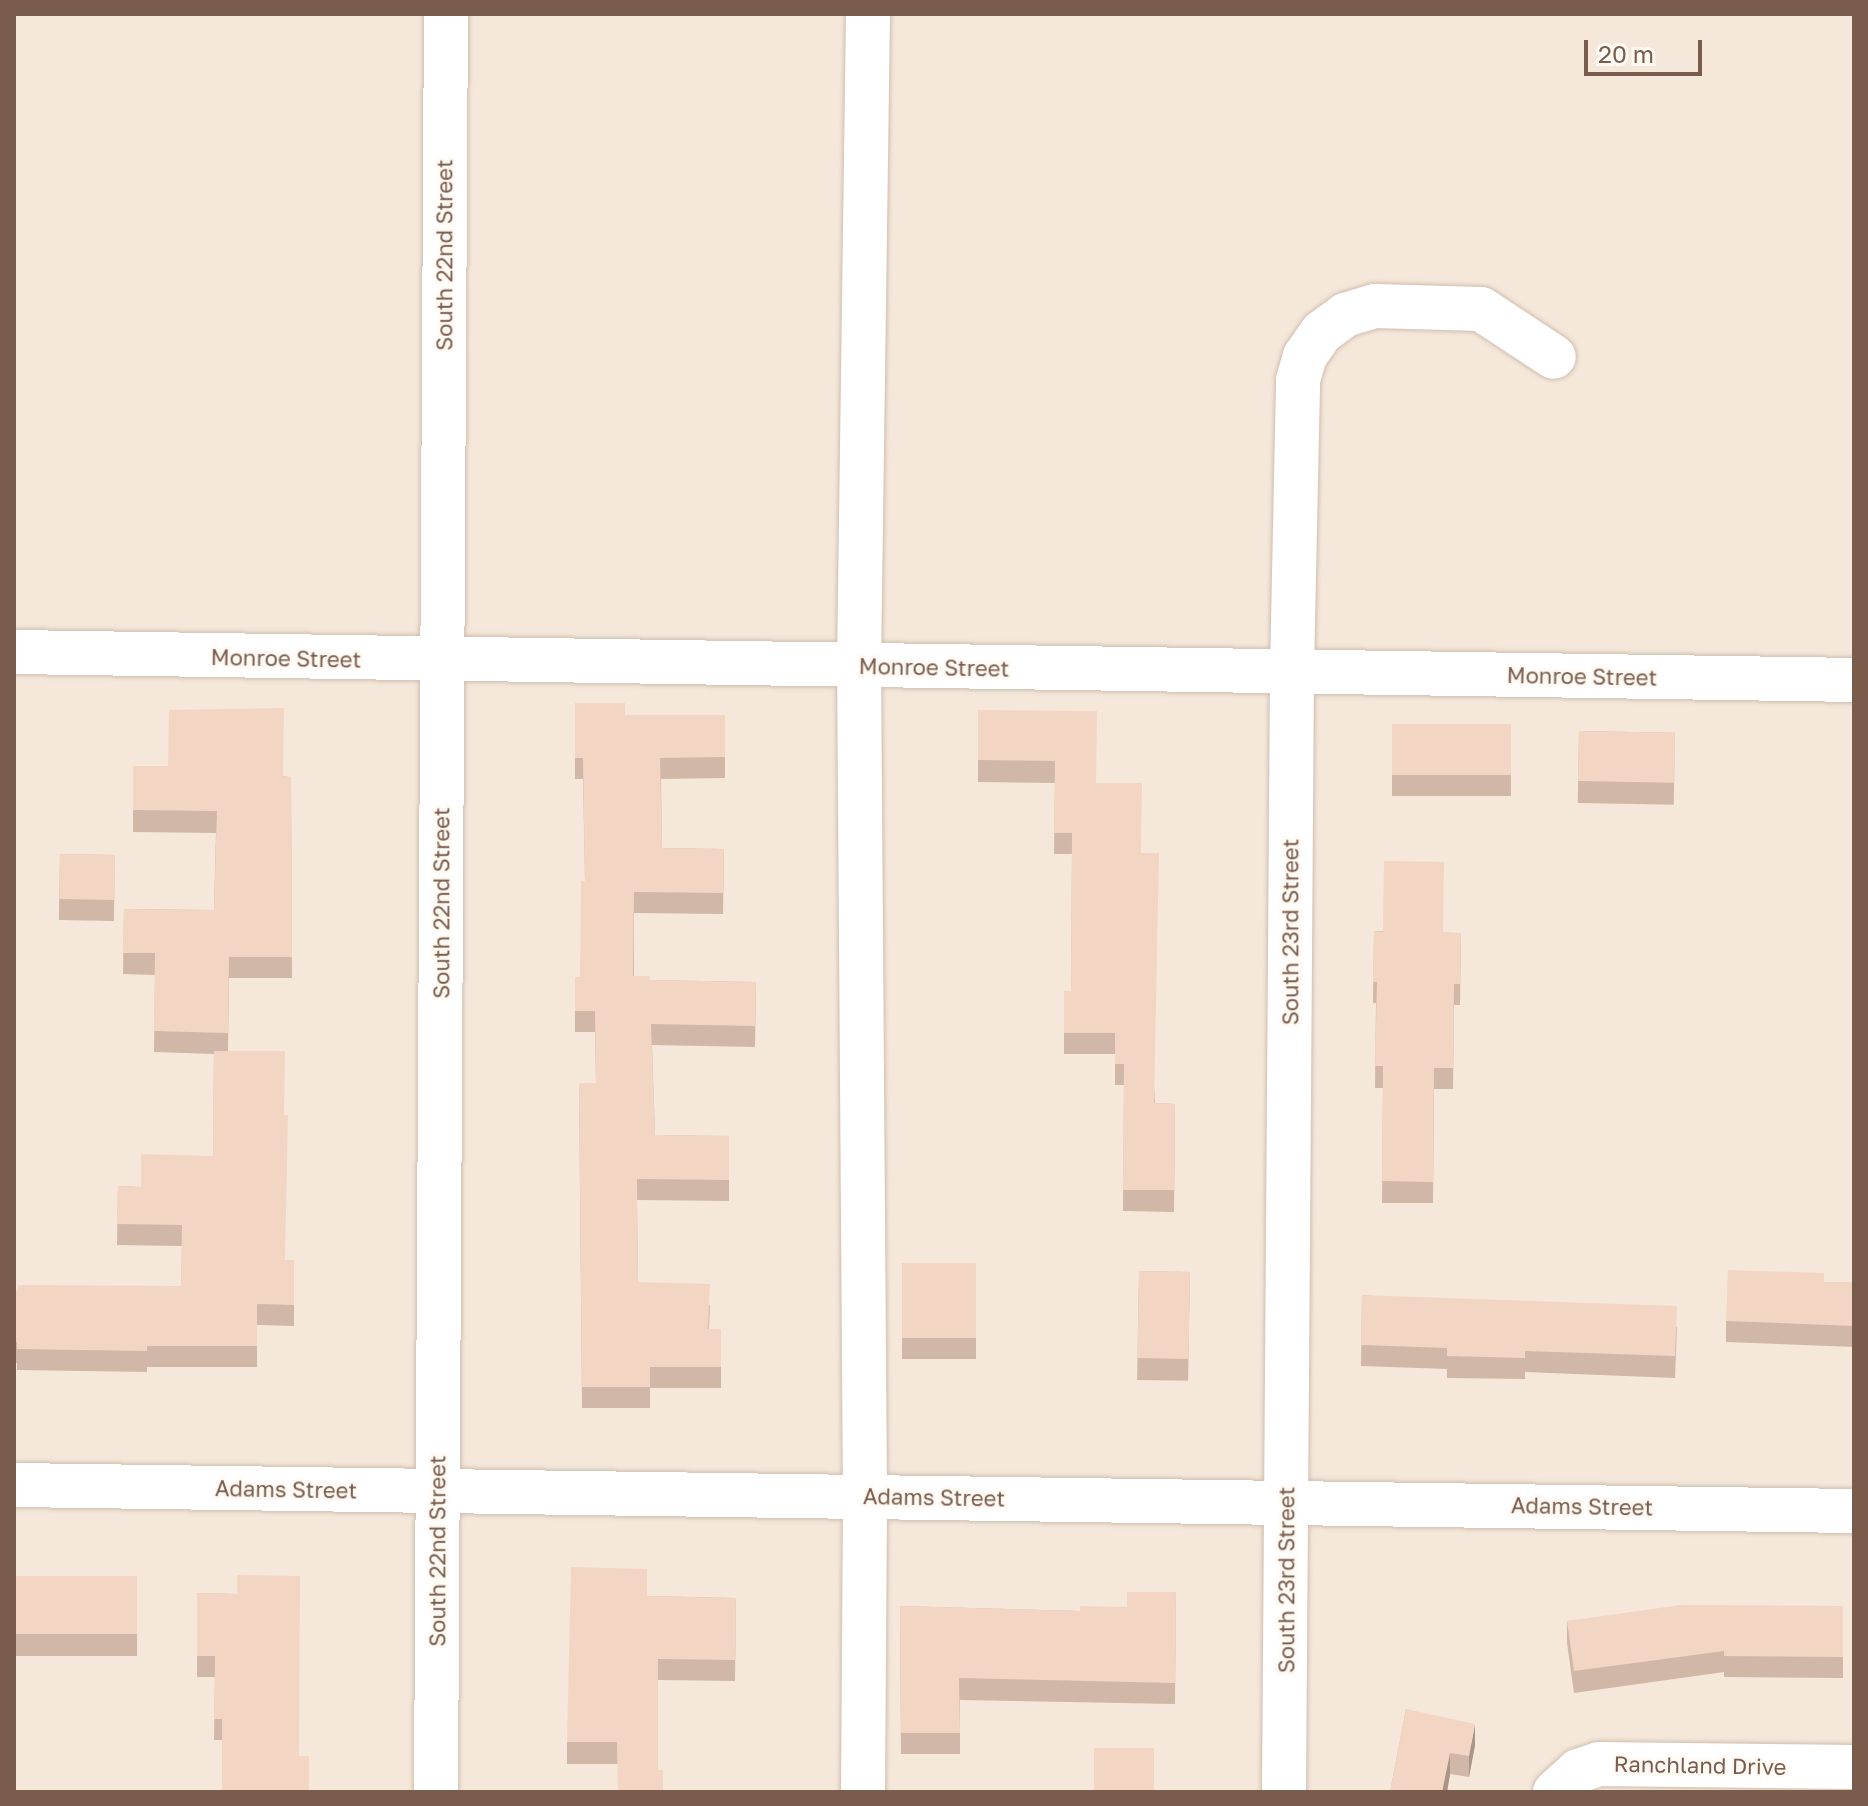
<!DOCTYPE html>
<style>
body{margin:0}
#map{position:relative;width:1868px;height:1806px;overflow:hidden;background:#fdf6ec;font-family:"Golos Text",sans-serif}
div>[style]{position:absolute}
.residential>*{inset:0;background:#f5e8da;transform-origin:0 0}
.roads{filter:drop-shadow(0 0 2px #d1beb0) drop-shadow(0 0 2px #d1beb0)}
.minor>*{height:44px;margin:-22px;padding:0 22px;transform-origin:22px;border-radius:22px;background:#fff}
.wall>*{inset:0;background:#d1b7a8;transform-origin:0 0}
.shaded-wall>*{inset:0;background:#aa9588}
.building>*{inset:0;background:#f3d5c3;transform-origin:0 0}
span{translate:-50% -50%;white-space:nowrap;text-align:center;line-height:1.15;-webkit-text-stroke:6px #fffaf3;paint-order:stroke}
.street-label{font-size:22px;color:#7a5c4d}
.frame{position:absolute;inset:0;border:16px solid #7a5c4d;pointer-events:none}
.scale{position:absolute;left:1584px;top:40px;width:118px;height:36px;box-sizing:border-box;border:4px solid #7a5c4d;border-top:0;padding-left:10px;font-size:24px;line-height:28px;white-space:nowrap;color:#7a5c4d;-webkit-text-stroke:6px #fffaf3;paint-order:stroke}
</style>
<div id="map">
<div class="residential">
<i style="left:14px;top:14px;width:1840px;height:1778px"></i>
</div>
<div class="roads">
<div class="minor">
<i style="left:14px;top:652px;width:1840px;rotate:0.87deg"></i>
<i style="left:14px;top:1485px;width:1840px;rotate:0.81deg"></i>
<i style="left:436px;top:1792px;width:1778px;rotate:-89.68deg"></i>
<i style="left:863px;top:1792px;width:295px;rotate:-89.6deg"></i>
<i style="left:865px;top:1497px;width:831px;rotate:-90.41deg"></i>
<i style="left:859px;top:666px;width:652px;rotate:-89.21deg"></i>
<i style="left:1284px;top:1792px;width:1121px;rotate:-89.59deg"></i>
<i style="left:1292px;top:671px;width:291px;rotate:-88.8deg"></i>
<i style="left:1298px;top:380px;width:25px;rotate:-74deg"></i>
<i style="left:1305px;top:356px;width:29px;rotate:-55deg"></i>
<i style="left:1322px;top:332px;width:29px;rotate:-36deg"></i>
<i style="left:1345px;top:315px;width:31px;rotate:-17deg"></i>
<i style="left:1375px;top:306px;width:106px;rotate:1.6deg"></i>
<i style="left:1481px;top:309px;width:87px;rotate:33.3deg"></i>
<i style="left:1555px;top:1792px;width:31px;rotate:-42deg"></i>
<i style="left:1578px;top:1771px;width:22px;rotate:-18deg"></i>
<i style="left:1599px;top:1764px;width:255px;rotate:0.7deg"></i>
</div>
</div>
<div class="wall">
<i style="clip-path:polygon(575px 703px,625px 715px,725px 715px,725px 778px,661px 779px,662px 848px,724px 849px,723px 914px,634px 913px,634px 976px,650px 980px,756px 982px,755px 1047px,652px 1045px,655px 1135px,729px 1136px,729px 1201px,637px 1200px,638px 1282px,710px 1305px,709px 1329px,721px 1329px,721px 1388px,650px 1388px,650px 1408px,582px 1408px,579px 1083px,596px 1083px,595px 1032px,575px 1032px,575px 977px,580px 977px,585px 881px,583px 779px,575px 779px)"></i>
<i style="clip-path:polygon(978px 710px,1096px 783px,1141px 853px,1155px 1103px,1175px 1104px,1174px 1212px,1123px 1211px,1124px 1085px,1115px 1085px,1115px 1054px,1064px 1054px,1064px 991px,1071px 991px,1072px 854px,1054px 854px,1055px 783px,978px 782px)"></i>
<i style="left:1392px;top:724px;width:119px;height:72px"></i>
<i style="left:1579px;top:731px;width:96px;height:72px;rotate:1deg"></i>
<i style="clip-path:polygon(133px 766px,291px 777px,292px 978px,229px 978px,228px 1051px,284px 1115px,285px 1260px,294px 1260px,294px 1326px,257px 1325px,257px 1367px,147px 1367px,147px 1372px,17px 1370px,17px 1363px,14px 1363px,14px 1291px,181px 1286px,182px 1246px,117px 1245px,118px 1186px,141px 1187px,213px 1156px,214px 1054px,154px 1052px,155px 975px,123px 974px,124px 909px,214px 910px,216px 833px,133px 832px)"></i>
<i style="left:60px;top:854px;width:55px;height:66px;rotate:1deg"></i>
<i style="clip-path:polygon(1374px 931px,1461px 933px,1460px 1005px,1454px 1005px,1453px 1089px,1434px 1089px,1433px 1203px,1382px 1203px,1383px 1088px,1375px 1088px,1376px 1003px,1373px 1003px)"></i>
<i style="left:902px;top:1263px;width:74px;height:96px"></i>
<i style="left:1139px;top:1271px;width:51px;height:109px;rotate:1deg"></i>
<i style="clip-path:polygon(1824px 1282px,1854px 1282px,1854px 1347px,1726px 1342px,1726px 1321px)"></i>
<i style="clip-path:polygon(1362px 1295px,1677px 1327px,1675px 1378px,1525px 1372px,1525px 1379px,1447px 1378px,1447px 1369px,1361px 1366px)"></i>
<i style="left:14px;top:1576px;width:123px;height:80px"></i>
<i style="clip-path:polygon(300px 1576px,222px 1740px,214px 1740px,215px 1677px,197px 1677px,197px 1593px,237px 1594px)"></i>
<i style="clip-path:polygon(1176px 1592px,1175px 1704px,960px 1700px,960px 1754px,901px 1754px,900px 1606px,1080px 1611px,1127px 1607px)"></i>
<i style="clip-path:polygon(647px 1596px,736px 1598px,735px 1681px,658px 1680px,658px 1770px,663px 1792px,617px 1764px,567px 1764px,567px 1742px)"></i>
<i style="clip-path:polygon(1843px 1606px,1843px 1678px,1724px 1677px,1724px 1672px,1574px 1693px,1567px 1643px,1567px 1621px)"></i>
<i style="clip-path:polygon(1406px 1709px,1475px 1745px,1469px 1777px,1450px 1774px,1447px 1792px,1390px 1792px)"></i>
</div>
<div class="shaded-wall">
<i style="clip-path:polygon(1475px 1724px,1475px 1745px,1469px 1777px,1469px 1756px)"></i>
<i style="clip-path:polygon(1450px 1753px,1450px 1774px,1447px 1792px,1442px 1792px)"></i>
</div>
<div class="building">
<i style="clip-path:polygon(575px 703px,625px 703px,625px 715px,725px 715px,725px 757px,660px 758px,662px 848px,724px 849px,723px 893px,634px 892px,633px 976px,650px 976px,650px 980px,756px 982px,755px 1026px,651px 1024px,655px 1135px,729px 1136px,729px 1180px,637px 1179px,638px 1282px,710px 1284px,708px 1329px,721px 1329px,721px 1367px,650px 1367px,650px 1387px,582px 1387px,579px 1083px,596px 1083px,595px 1011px,575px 1011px,575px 977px,580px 977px,581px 881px,585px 881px,583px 758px,575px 758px)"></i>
<i style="clip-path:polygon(284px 708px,283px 777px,291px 777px,292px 957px,229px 957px,228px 1033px,154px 1031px,155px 953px,123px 953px,124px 909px,214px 910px,217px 811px,133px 810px,133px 766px,168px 766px,169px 710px)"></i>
<i style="clip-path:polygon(978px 710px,1097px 711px,1096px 783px,1142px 783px,1141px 853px,1159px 853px,1154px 1103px,1175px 1104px,1174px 1190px,1123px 1190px,1124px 1064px,1115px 1064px,1115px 1033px,1064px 1033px,1064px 991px,1071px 991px,1072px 833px,1054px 833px,1055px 761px,978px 760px)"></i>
<i style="left:1392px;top:724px;width:119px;height:51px"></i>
<i style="left:1579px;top:731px;width:96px;height:50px;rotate:1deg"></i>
<i style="left:60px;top:854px;width:55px;height:45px;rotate:1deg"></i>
<i style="clip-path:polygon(1384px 861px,1444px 862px,1443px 933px,1461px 933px,1460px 984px,1454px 984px,1453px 1068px,1434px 1068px,1433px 1182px,1382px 1181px,1383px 1066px,1375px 1066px,1377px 982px,1373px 982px,1374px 931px,1383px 932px)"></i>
<i style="clip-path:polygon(214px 1051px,285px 1051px,284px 1115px,288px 1115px,285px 1260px,294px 1260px,294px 1305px,257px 1304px,257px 1346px,147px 1346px,147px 1351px,17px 1349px,17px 1342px,14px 1342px,14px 1291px,18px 1291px,18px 1285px,181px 1286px,182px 1225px,117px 1224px,118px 1186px,141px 1187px,141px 1154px,213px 1156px)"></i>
<i style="left:902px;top:1263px;width:74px;height:75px"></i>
<i style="clip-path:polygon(1728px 1270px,1824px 1273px,1824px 1282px,1854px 1282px,1854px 1326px,1726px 1321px)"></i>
<i style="left:1139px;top:1271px;width:51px;height:87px;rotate:1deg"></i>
<i style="clip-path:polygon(1362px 1295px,1677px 1306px,1675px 1356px,1525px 1351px,1525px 1358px,1447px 1356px,1447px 1348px,1361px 1345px)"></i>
<i style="clip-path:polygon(571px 1567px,647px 1569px,647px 1596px,736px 1598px,735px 1660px,658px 1659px,658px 1770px,663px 1770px,663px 1792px,618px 1792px,617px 1742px,567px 1742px)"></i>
<i style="clip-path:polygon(237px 1575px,300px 1576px,299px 1756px,309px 1756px,309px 1792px,222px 1792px,222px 1719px,214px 1719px,215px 1656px,197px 1656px,197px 1593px,237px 1594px)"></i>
<i style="left:14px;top:1576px;width:123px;height:58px"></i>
<i style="clip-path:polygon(1127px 1592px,1176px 1592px,1175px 1683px,959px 1678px,960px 1733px,901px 1733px,900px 1606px,1080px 1611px,1080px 1606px,1127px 1607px)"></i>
<i style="clip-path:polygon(1681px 1605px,1843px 1606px,1843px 1657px,1724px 1656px,1724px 1651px,1574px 1671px,1567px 1621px)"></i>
<i style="clip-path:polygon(1406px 1709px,1475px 1724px,1469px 1756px,1450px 1753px,1442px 1792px,1390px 1792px)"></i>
<i style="left:1094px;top:1748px;width:60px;height:44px"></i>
</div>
<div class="street-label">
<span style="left:444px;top:255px;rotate:-90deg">South 22nd Street</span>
<span style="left:286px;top:658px;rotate:1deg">Monroe Street</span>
<span style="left:934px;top:667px;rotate:1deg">Monroe Street</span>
<span style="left:1582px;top:676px;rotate:1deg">Monroe Street</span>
<span style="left:441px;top:903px;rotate:-90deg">South 22nd Street</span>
<span style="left:1290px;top:932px;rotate:-90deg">South 23rd Street</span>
<span style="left:286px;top:1489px;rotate:1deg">Adams Street</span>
<span style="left:934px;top:1497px;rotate:1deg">Adams Street</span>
<span style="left:1582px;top:1506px;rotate:1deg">Adams Street</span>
<span style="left:437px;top:1551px;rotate:-90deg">South 22nd Street</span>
<span style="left:1286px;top:1580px;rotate:-90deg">South 23rd Street</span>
<span style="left:1700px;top:1765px;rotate:1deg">Ranchland Drive</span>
</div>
<div class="frame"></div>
<div class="scale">20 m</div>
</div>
